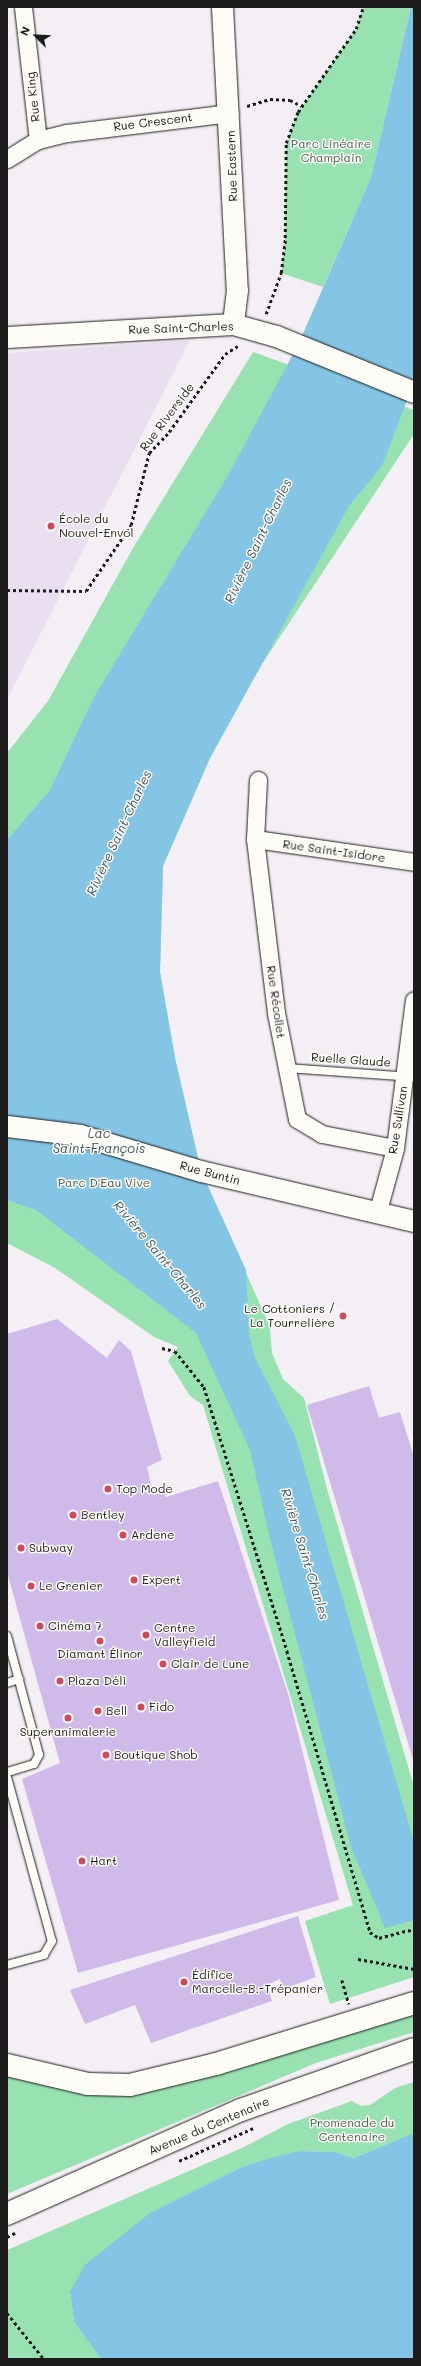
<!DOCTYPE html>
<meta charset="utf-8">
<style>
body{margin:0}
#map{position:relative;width:421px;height:2366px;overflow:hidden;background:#f4eff4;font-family:Mali,sans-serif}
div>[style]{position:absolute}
.built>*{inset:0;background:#e9dff1}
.green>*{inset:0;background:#98e1b0}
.water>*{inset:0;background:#84c5e5}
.building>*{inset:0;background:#cfbaea}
.path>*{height:2.5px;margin-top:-1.25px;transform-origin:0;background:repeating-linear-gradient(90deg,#1c1c1c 0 3px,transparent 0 6px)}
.roads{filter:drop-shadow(0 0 1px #1c1c1c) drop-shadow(0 0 1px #1c1c1c)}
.service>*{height:8px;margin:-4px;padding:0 4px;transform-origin:4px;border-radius:4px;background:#fdfcf7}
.minor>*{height:17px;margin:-8.5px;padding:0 8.5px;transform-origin:8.5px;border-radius:8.5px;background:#fdfcf7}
.tertiary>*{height:21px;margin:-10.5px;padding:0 10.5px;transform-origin:10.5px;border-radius:10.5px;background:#fdfcf7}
.secondary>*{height:22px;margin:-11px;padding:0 11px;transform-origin:11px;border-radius:11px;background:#fdfcf7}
.dots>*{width:11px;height:11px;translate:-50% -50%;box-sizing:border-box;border:2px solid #fdfcf7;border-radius:50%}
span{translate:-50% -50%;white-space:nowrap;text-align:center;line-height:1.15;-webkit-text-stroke:3px #fdfcf7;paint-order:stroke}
.street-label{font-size:12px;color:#1c1c1c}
.park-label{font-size:12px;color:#476150}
.poi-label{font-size:12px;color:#1c1c1c}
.left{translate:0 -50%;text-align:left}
.right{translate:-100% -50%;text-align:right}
.water-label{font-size:13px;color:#405762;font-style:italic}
.frame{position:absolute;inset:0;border:8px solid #1c1c1c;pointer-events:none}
.north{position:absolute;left:16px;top:16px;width:40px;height:40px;-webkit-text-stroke:3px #fdfcf7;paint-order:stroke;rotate:294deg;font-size:11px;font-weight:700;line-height:16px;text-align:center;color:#1c1c1c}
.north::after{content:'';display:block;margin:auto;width:14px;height:18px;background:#1c1c1c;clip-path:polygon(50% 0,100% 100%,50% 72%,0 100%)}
</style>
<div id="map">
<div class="built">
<i style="clip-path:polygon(190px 340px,7px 700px,7px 353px)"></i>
</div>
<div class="green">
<i style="clip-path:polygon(363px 7px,411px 7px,371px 177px,323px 287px,281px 273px,285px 238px,286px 143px,298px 112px,356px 29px)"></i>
<i style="clip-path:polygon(253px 352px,414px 410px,414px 434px,262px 664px,210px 758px,163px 866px,160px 972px,175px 1058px,201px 1171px,270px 1327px,272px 1353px,283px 1379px,304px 1398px,327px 1489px,414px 1787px,414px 1977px,330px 2004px,305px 1921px,353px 1905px,203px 1405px,190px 1396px,168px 1361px,178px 1347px,154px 1337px,55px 1268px,7px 1243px,7px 753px,48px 701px,133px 548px)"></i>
<i style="clip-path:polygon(414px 2011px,414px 2032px,316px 2063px,7px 2194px,7px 2072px,76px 2088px)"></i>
<i style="clip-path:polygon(414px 2082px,414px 2133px,410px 2135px,354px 2158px,334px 2152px,300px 2151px,242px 2167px,70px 2292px,74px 2322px,101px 2359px,7px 2359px,7px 2250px,242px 2148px,288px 2124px,352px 2101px,361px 2106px,370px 2105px,395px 2088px)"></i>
</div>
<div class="water">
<i style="clip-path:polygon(411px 7px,414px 7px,414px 382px,382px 466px,349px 506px,210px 758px,163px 866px,160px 972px,175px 1058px,201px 1171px,246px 1270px,249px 1334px,255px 1358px,295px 1436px,414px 1842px,414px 1920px,385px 1928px,351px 1847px,270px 1539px,250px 1450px,196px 1333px,36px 1210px,7px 1200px,7px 840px,50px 790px,94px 697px,227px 477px,299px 343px,371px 177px)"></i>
<i style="clip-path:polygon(414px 2133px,414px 2359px,101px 2359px,74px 2322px,70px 2292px,85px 2265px,150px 2213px,242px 2167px,274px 2157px,300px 2151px,334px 2152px,354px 2158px)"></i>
</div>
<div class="building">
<i style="clip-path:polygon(57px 1319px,107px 1358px,119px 1340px,131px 1351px,162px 1460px,147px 1467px,152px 1489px,160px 1486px,166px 1497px,218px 1481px,289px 1697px,339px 1900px,78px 1973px,22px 1779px,60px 1763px,7px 1572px,7px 1334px)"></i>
<i style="clip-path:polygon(369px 1386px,379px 1418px,400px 1412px,414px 1457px,414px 1763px,307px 1405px)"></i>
<i style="clip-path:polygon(298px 1916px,316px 1977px,283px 1989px,280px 1979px,267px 1985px,272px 2001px,151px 2043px,135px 2005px,85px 2024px,70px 1990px)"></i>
</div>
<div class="path">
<i style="left:247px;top:106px;width:24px;rotate:-17deg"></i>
<i style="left:270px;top:99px;width:20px;rotate:3deg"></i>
<i style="left:290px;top:100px;width:13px;rotate:27deg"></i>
<i style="left:266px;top:314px;width:44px;rotate:-69.9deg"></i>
<i style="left:281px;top:273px;width:35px;rotate:-83deg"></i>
<i style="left:285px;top:238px;width:95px;rotate:-89.4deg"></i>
<i style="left:286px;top:143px;width:33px;rotate:-69deg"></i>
<i style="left:298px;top:112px;width:101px;rotate:-55.1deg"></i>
<i style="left:356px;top:29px;width:23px;rotate:-72deg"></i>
<i style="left:7px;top:590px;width:79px;rotate:0.7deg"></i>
<i style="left:86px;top:591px;width:80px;rotate:-55.7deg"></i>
<i style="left:131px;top:525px;width:74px;rotate:-76deg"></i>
<i style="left:149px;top:453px;width:29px;rotate:-46deg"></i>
<i style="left:169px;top:432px;width:96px;rotate:-54.3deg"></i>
<i style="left:225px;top:354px;width:15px;rotate:-32deg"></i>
<i style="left:162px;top:1348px;width:13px;rotate:13deg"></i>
<i style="left:175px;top:1351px;width:46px;rotate:51.1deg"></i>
<i style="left:204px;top:1387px;width:277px;rotate:72.5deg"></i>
<i style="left:287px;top:1651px;width:293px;rotate:73.5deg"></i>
<i style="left:370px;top:1932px;width:11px;rotate:34deg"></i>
<i style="left:379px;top:1938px;width:30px;rotate:-15deg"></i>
<i style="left:408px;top:1930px;width:6px;rotate:18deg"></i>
<i style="left:358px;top:1959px;width:57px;rotate:10.1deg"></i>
<i style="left:342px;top:1980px;width:25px;rotate:74deg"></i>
<i style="left:179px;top:2161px;width:81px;rotate:-24deg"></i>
<i style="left:7px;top:2237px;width:9px;rotate:-27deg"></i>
<i style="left:7px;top:2313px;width:59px;rotate:51.2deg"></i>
</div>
<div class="roads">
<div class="service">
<i style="left:287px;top:1068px;width:127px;rotate:4.1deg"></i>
<i style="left:7px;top:1636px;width:123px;rotate:74.9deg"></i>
<i style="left:39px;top:1755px;width:10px;rotate:119deg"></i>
<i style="left:34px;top:1764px;width:28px;rotate:163deg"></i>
<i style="left:7px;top:1683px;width:13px;rotate:-18deg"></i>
<i style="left:7px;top:1777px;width:170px;rotate:74.7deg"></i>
<i style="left:52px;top:1941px;width:16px;rotate:120deg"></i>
<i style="left:44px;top:1955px;width:38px;rotate:165deg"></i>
</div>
<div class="minor">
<i style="left:23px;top:7px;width:134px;rotate:83.6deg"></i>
<i style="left:7px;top:159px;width:36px;rotate:-32deg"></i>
<i style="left:38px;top:140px;width:30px;rotate:-14deg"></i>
<i style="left:67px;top:133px;width:164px;rotate:-7deg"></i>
<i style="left:258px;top:780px;width:59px;rotate:92.9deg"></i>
<i style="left:255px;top:839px;width:175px;rotate:83.1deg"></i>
<i style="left:276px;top:1013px;width:108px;rotate:78.8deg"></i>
<i style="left:297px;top:1119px;width:29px;rotate:31deg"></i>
<i style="left:322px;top:1134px;width:74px;rotate:10.9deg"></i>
<i style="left:255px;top:839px;width:161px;rotate:8.2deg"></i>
<i style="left:377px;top:1214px;width:68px;rotate:-74.7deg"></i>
<i style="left:395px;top:1148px;width:149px;rotate:-82.7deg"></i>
</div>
<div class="tertiary">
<i style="left:222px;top:7px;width:283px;rotate:87deg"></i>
<i style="left:237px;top:290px;width:34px;rotate:97deg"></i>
<i style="left:7px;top:337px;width:226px;rotate:-3.3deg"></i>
<i style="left:233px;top:324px;width:45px;rotate:15.6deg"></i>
<i style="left:276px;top:336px;width:149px;rotate:22.1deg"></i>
<i style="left:7px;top:1126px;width:74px;rotate:7deg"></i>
<i style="left:80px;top:1135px;width:126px;rotate:16.6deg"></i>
<i style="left:201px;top:1171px;width:219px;rotate:13.2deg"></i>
</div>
<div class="secondary">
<i style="left:7px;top:2065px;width:83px;rotate:13.2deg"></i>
<i style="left:88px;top:2084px;width:42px;rotate:1.4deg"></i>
<i style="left:130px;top:2085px;width:89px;rotate:-13.7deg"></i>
<i style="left:216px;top:2064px;width:207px;rotate:-17.1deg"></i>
<i style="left:7px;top:2214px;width:256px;rotate:-24deg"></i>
<i style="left:241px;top:2110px;width:183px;rotate:-19.4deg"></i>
</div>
</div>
<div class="dots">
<i style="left:51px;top:526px;background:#d1495b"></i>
<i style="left:343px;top:1316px;background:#d1495b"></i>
<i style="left:108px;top:1489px;background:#d1495b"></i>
<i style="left:73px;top:1515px;background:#d1495b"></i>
<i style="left:123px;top:1535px;background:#d1495b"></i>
<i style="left:21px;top:1548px;background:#d1495b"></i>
<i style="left:134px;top:1580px;background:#d1495b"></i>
<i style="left:31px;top:1586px;background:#d1495b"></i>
<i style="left:40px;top:1626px;background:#d1495b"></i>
<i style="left:146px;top:1635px;background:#d1495b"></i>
<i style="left:100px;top:1641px;background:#d1495b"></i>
<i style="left:163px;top:1664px;background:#d1495b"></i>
<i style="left:60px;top:1681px;background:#d1495b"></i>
<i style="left:141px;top:1707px;background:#d1495b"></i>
<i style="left:98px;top:1711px;background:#d1495b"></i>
<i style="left:68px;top:1718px;background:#d1495b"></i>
<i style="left:106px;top:1755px;background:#d1495b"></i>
<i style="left:82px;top:1861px;background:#d1495b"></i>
<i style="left:184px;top:1982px;background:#d1495b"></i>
</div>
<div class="street-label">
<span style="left:33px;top:97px;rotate:-96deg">Rue King</span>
<span style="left:153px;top:122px;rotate:-7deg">Rue Crescent</span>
<span style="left:232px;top:166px;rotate:-92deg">Rue Eastern</span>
<span style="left:181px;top:328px;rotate:-2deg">Rue Saint-Charles</span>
<span style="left:167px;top:417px;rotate:-53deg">Rue Riverside</span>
<span style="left:334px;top:851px;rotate:8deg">Rue Saint-Isidore</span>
<span style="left:276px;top:1002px;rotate:82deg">Rue Récollet</span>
<span style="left:351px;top:1060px;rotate:4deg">Ruelle Glaude</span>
<span style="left:398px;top:1120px;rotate:-81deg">Rue Sullivan</span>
<span style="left:210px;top:1173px;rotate:15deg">Rue Buntin</span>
<span style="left:209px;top:2126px;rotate:-23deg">Avenue du Centenaire</span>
</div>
<div class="park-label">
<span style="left:331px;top:151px">Parc Linéaire<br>Champlain</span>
<span style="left:104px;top:1183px">Parc D'Eau Vive</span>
<span style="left:352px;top:2130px">Promenade du<br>Centenaire</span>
</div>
<div class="poi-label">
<span class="left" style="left:59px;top:526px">École du<br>Nouvel-Envol</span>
<span class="right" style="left:335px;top:1316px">Le Cottoniers /<br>La Tourrelière</span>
<span class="left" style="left:116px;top:1489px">Top Mode</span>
<span class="left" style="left:81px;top:1515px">Bentley</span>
<span class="left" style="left:131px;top:1535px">Ardene</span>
<span class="left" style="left:29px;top:1548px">Subway</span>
<span class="left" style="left:142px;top:1580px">Expert</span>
<span class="left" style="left:39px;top:1586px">Le Grenier</span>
<span class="left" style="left:48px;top:1626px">Cinéma 7</span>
<span class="left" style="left:154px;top:1635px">Centre<br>Valleyfield</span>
<span style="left:100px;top:1654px">Diamant Élinor</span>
<span class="left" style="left:171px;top:1664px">Clair de Lune</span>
<span class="left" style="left:68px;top:1681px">Plaza Déli</span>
<span class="left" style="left:149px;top:1707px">Fido</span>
<span class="left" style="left:106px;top:1711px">Bell</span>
<span style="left:68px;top:1732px">Superanimalerie</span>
<span class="left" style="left:114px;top:1755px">Boutique Shob</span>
<span class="left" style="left:90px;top:1861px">Hart</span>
<span class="left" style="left:192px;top:1982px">Édifice<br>Marcelle-B.-Trépanier</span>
</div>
<div class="water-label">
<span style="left:258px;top:541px;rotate:-64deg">Rivière Saint-Charles</span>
<span style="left:119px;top:833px;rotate:-65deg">Rivière Saint-Charles</span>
<span style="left:99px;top:1141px">Lac<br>Saint-François</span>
<span style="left:160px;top:1255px;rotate:50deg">Rivière Saint-Charles</span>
<span style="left:305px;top:1554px;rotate:73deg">Rivière Saint-Charles</span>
</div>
<div class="frame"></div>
<div class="north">N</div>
</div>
